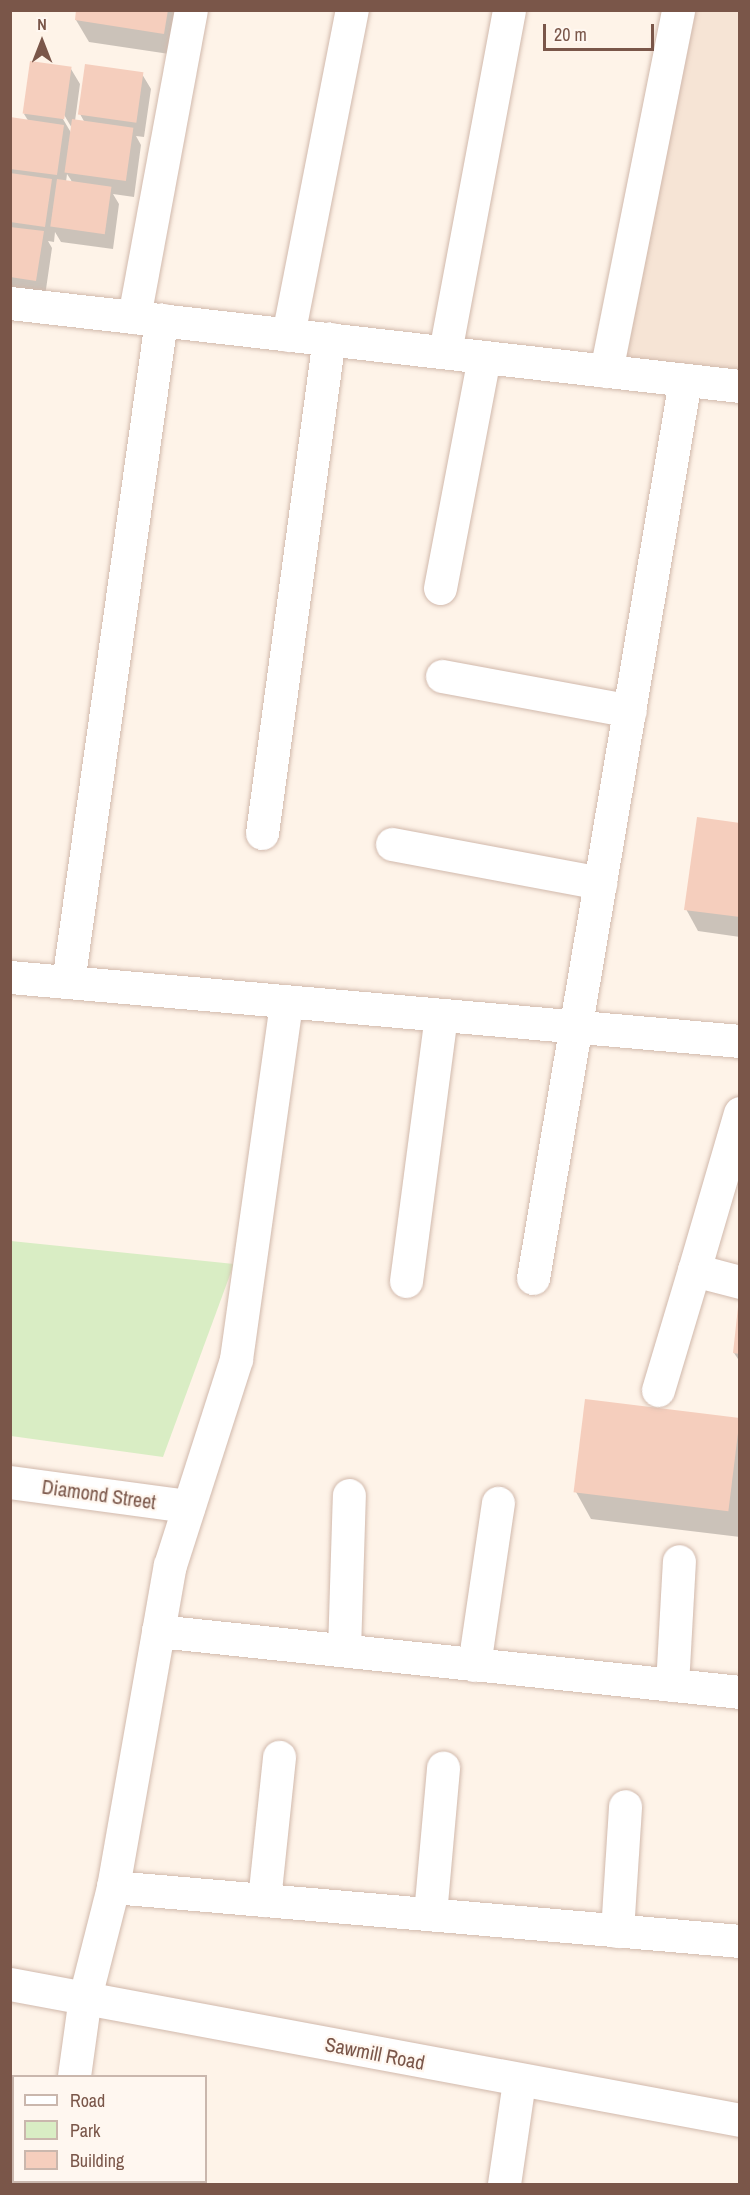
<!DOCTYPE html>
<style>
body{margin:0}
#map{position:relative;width:750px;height:2195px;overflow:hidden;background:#fef3e8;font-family:"Archivo Narrow",sans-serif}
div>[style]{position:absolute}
.residential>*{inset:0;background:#f6e4d5}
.green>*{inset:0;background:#d9edc4}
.shadow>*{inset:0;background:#0003}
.building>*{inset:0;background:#f5cebd;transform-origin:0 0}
.roads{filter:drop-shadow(0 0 2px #d1b9ac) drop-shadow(0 0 2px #d1b9ac)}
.minor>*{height:33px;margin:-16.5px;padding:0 16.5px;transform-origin:16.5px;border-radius:16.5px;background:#fff}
span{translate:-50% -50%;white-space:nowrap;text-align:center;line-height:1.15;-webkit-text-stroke:4.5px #fff7f0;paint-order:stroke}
.street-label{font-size:20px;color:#7a5649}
.frame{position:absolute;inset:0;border:12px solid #7a5649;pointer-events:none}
.legend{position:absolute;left:12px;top:2075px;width:195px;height:108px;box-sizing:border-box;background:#fff7f0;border:2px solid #cab7ad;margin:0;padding:8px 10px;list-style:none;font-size:18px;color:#7a5649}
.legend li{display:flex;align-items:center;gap:12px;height:30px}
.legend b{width:30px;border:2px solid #cab7ad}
.north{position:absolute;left:12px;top:12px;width:60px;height:60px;-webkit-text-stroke:4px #fff7f0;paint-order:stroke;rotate:0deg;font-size:16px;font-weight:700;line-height:24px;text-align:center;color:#7a5649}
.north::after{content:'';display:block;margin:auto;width:21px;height:27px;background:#7a5649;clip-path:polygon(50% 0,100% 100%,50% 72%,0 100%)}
.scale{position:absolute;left:543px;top:24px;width:111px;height:27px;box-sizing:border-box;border:3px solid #7a5649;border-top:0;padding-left:8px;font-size:18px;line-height:21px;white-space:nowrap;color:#7a5649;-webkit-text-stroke:4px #fff7f0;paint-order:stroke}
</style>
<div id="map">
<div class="residential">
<i style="clip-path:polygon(686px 11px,739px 11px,739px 381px,620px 357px)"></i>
</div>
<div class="green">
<i style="clip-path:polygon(11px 1241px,234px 1264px,163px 1457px,11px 1436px)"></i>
</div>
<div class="shadow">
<i style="clip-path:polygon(78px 10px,183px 10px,176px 55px,89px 42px,76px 20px)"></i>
<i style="clip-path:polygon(evenodd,71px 69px,80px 84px,75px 121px,85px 123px,80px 114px,142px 74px,151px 89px,144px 137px,136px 136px,141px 145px,134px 197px,113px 194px,119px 204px,113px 249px,61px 242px,55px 232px,54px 242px,48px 241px,52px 248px,45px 296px,10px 291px,10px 119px,29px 122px,24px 114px,71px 69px,63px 113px,73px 130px,73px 136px,60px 114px,63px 113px,71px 69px,67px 174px,71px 180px,72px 183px,66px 182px,67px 174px)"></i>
<i style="clip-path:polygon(740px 825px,740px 937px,698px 931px,686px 909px)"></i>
<i style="clip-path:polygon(740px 1312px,740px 1362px,734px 1353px)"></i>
<i style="clip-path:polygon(740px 1419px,740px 1537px,591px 1519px,576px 1492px)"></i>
</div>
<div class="building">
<i style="clip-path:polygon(76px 10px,168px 10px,164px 34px,75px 20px)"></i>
<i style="left:30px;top:61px;width:42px;height:53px;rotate:8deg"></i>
<i style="left:85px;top:64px;width:59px;height:51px;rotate:8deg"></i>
<i style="clip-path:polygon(10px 117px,64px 125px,57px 175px,10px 169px)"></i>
<i style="left:72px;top:119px;width:62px;height:54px;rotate:8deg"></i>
<i style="clip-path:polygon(10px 173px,52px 179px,45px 227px,10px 222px)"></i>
<i style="left:57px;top:179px;width:55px;height:48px;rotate:8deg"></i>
<i style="clip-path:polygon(10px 227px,44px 231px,36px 281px,10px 277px)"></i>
<i style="clip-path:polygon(697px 817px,740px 823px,740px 917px,684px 910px)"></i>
<i style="clip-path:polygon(738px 1307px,740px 1307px,740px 1354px,733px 1353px)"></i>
<i style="left:585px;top:1399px;width:156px;height:94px;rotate:7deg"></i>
</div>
<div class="roads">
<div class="minor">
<i style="left:10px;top:303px;width:735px;rotate:6.49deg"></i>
<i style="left:134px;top:317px;width:312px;rotate:-79.5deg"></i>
<i style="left:288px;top:335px;width:331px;rotate:-78.9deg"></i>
<i style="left:445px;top:352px;width:348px;rotate:-79.4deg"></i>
<i style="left:606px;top:371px;width:368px;rotate:-78.7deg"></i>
<i style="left:440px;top:588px;width:235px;rotate:-79.2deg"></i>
<i style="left:442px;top:676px;width:191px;rotate:10.5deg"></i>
<i style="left:262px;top:833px;width:499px;rotate:-82.3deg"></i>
<i style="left:392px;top:844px;width:212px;rotate:10.6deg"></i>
<i style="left:10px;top:977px;width:733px;rotate:5.01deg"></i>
<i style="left:68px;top:982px;width:669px;rotate:-82deg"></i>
<i style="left:740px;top:1113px;width:164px;rotate:106.3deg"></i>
<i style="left:694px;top:1270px;width:48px;rotate:14.6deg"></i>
<i style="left:533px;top:1278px;width:911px;rotate:-80.39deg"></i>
<i style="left:406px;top:1281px;width:268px;rotate:-82.5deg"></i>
<i style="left:658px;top:1390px;width:125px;rotate:-73.3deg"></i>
<i style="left:10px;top:1482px;width:180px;rotate:7.7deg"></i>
<i style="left:158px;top:1631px;width:585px;rotate:5.98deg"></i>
<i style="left:344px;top:1650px;width:155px;rotate:-88.2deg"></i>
<i style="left:474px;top:1665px;width:164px;rotate:-81.6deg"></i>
<i style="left:672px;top:1685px;width:124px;rotate:-86.8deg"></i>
<i style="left:113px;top:1887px;width:629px;rotate:4.92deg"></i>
<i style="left:264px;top:1900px;width:144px;rotate:-84deg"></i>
<i style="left:430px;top:1914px;width:147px;rotate:-84.9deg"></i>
<i style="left:617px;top:1931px;width:125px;rotate:-86.3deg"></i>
<i style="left:10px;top:1984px;width:743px;rotate:10.55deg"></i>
<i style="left:74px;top:2076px;width:80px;rotate:-82.1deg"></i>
<i style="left:85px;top:1997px;width:114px;rotate:-75.7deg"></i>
<i style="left:113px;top:1887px;width:327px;rotate:-80deg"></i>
<i style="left:170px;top:1565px;width:216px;rotate:-72.2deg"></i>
<i style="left:236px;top:1359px;width:361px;rotate:-82deg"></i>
<i style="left:59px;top:2184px;width:2px;rotate:-90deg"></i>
<i style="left:504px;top:2184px;width:104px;rotate:-81.7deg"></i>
</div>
</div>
<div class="street-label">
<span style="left:99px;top:1494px;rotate:8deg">Diamond Street</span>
<span style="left:375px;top:2053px;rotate:11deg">Sawmill Road</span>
</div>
<div class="frame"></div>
<ul class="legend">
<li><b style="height:8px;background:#fff"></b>Road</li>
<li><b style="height:16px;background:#d9edc4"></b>Park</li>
<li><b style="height:16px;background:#f5cebd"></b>Building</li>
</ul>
<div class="north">N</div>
<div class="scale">20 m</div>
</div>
